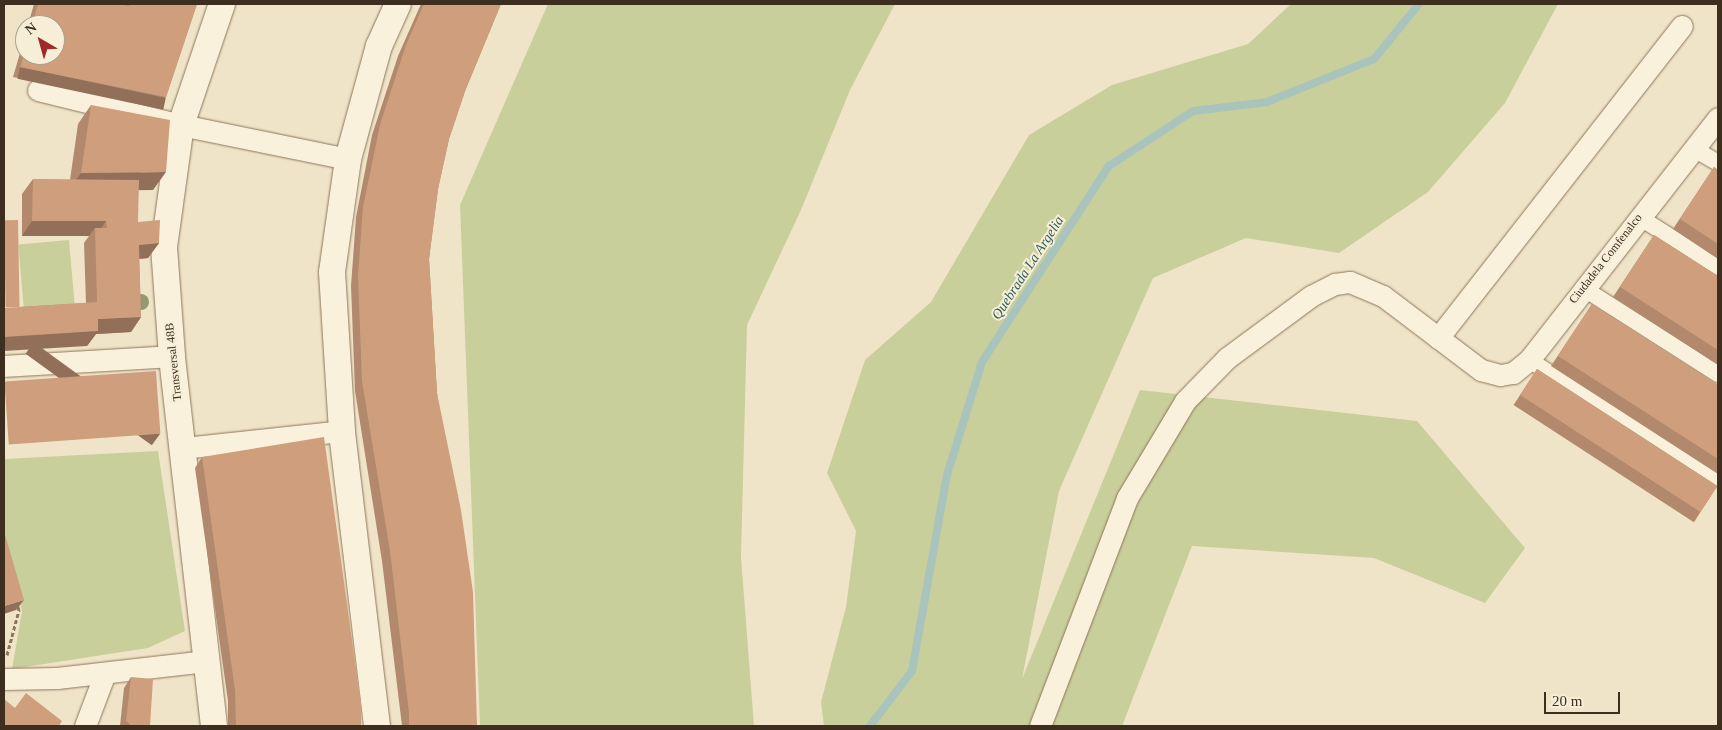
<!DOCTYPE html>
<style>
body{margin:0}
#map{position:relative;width:1722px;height:730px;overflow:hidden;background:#f0e4c8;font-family:"Times New Roman",serif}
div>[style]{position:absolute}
.green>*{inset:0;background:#c9cf9b;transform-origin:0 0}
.stream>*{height:8px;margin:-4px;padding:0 4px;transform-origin:4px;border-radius:4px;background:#a9c4bc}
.path>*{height:3px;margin-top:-1.5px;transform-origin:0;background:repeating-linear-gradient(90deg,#8d765c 0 4px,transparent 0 6.5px)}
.roads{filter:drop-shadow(0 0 1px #8d765c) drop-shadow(0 0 1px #8d765c)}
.pedestrian>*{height:16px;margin:-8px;padding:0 8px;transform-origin:8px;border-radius:8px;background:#faf1dc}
.minor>*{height:21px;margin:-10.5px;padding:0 10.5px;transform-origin:10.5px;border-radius:10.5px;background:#faf1dc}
.tertiary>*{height:26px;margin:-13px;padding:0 13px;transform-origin:13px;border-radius:13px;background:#faf1dc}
.trees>*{width:16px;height:16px;margin:-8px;border-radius:50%;background:#96986f}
.wall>*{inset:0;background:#b2896c;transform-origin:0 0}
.shaded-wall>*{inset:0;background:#916f58;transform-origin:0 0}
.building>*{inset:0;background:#cf9f7d;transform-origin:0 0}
span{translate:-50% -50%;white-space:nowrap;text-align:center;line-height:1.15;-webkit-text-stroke:4px #f7eed8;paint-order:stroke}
.street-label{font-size:12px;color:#3d2e20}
.water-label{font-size:14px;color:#2f5d5a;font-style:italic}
.frame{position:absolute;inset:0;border:5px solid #3d2e20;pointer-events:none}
.north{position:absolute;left:15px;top:15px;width:50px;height:50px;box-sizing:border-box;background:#f7eed8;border:1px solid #ada18e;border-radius:50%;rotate:322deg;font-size:14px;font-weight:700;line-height:20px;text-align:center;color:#3d2e20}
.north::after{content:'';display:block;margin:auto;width:18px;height:22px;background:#9e2a2b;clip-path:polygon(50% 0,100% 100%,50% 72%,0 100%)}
.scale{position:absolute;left:1544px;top:692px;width:76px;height:22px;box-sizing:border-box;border:2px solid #3d2e20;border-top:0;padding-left:6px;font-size:15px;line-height:18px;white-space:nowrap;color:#3d2e20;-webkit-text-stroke:4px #f7eed8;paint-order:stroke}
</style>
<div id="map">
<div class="green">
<i style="clip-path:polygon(548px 4px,895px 4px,850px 90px,801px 210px,747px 325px,741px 557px,754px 726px,480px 726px,460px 205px)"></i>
<i style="clip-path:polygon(1291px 4px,1558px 4px,1505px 103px,1428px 192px,1339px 253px,1246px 238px,1153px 278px,1059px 491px,1022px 679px,1140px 390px,1417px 421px,1525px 548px,1485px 603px,1374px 558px,1192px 546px,1122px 726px,824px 726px,821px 702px,846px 607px,856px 531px,827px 473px,865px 360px,931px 302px,1029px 135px,1112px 85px,1248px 44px)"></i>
<i style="left:69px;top:240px;width:70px;height:51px;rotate:85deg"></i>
<i style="clip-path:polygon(158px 451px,185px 631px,148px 648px,12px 669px,22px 611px,4px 546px,4px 459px)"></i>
</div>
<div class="stream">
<i style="left:870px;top:726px;width:69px;rotate:-52.6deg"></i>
<i style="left:912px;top:671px;width:199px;rotate:-79.9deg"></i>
<i style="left:947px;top:475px;width:118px;rotate:-72.8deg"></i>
<i style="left:982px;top:362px;width:234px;rotate:-57.1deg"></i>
<i style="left:1109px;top:166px;width:100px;rotate:-33.2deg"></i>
<i style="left:1193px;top:111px;width:75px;rotate:-6.9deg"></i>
<i style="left:1267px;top:102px;width:115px;rotate:-21.9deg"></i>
<i style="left:1374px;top:59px;width:71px;rotate:-50.7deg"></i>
</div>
<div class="path">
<i style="left:7px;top:655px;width:47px;rotate:-75.1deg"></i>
<i style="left:19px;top:610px;width:6px;rotate:-108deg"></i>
</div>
<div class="roads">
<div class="pedestrian">
<i style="left:1694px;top:149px;width:28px;rotate:30deg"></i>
<i style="left:1639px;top:217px;width:93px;rotate:32.3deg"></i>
<i style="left:1583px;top:288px;width:160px;rotate:32.5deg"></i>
<i style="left:1529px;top:360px;width:223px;rotate:32.2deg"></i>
</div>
<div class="minor">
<i style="left:38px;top:90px;width:147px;rotate:13.8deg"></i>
<i style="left:181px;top:125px;width:170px;rotate:11.5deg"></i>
<i style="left:1438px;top:338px;width:396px;rotate:-52deg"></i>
<i style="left:4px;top:366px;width:168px;rotate:-3.4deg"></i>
<i style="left:183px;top:448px;width:160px;rotate:-6.1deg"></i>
<i style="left:4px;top:679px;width:53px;rotate:-1.1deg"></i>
<i style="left:57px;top:678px;width:150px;rotate:-6.5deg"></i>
<i style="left:85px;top:726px;width:57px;rotate:-69.3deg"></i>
<i style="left:1040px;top:726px;width:244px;rotate:-69.1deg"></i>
<i style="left:1127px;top:498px;width:113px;rotate:-59.1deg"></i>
<i style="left:1185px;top:401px;width:60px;rotate:-45.7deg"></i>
<i style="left:1227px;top:358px;width:104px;rotate:-36.4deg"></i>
<i style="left:1311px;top:296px;width:27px;rotate:-27deg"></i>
<i style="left:1335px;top:284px;width:15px;rotate:-8deg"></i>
<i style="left:1350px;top:282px;width:36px;rotate:23deg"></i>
<i style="left:1383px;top:296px;width:123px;rotate:37.1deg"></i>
<i style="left:1481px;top:370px;width:20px;rotate:15deg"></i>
<i style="left:1500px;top:375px;width:13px;rotate:-9deg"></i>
<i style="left:1513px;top:373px;width:21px;rotate:-39deg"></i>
<i style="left:1529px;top:360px;width:307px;rotate:-52deg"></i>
</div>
<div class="tertiary">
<i style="left:214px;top:726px;width:372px;rotate:-96.5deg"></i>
<i style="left:172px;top:356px;width:109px;rotate:-94.2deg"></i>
<i style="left:164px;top:247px;width:123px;rotate:-82.1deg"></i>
<i style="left:181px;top:125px;width:128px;rotate:-71.3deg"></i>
<i style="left:377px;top:726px;width:297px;rotate:-96.8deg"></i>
<i style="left:342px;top:431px;width:159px;rotate:-93.6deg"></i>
<i style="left:332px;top:272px;width:114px;rotate:-81.9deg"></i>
<i style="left:348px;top:159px;width:117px;rotate:-74.7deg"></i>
<i style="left:379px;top:46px;width:46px;rotate:-65.7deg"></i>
</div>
</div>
<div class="trees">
<i style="left:141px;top:302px"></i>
</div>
<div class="wall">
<i style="clip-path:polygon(34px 4px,119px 4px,125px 5px,125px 4px,197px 4px,166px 97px,159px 107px,13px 77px,25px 36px,25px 55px,55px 25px,28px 25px)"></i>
<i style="clip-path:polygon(421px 4px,501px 4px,465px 91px,449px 139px,438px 189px,429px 259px,437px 393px,477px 726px,402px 726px,382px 561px,355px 391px,351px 286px,356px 217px,372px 135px,398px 56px)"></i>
<i style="clip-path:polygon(91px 105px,153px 190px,138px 190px,138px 222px,159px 243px,148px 258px,139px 259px,141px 317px,131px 332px,96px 334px,87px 346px,19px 307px,86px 303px,84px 243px,89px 236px,22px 236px,22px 194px,33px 179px,70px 180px,78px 124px)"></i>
<i style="clip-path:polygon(1714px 167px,1718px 170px,1718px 259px,1673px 229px)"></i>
<i style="clip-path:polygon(1654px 235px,1718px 276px,1718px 365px,1613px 297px)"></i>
<i style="clip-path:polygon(1592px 304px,1718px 385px,1718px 474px,1551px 366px)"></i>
<i style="left:1537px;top:369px;width:215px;height:43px;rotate:33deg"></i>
<i style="clip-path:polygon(202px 457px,361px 726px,228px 726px,228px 701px,195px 468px)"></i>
<i style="clip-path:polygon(131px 677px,150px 726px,120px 726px,124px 688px)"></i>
</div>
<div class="shaded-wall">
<i style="left:20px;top:67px;width:149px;height:12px;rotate:12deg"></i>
<i style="clip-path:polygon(166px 172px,153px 190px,68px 191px,81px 173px)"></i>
<i style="clip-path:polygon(32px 221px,106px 221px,96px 236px,95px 228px,89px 236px,22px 236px)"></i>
<i style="clip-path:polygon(159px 243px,148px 258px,128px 260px,139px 245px)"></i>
<i style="clip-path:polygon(141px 317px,131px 332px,96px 334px,87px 346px,4px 351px,4px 337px,98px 319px)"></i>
<i style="left:160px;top:434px;width:14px;height:156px;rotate:126deg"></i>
<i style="clip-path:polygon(24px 600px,16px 610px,4px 614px,4px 606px)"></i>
</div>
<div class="building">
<i style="clip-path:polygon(38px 4px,119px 4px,129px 6px,129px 4px,197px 4px,166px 97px,20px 67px,25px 51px,25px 55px,55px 55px,55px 25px,32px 25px)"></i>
<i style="clip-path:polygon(424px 4px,501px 4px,465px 91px,449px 139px,438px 189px,429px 259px,437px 393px,461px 510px,473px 592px,477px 726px,409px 726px,409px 713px,390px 551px,362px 381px,358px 276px,363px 207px,380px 125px,406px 45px)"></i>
<i style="clip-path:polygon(91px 105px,170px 120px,166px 172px,81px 173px)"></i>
<i style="clip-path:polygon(1714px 167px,1718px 170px,1718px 244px,1680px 219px)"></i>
<i style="clip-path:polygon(33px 179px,139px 180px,138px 222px,160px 220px,159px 243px,139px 245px,141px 317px,98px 319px,98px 331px,4px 337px,4px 308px,97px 302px,95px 228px,107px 228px,106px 221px,32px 221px)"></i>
<i style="left:18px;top:220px;width:87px;height:14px;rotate:89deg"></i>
<i style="clip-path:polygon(1654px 235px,1718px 276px,1718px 350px,1620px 287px)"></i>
<i style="clip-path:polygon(1592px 304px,1718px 385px,1718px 459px,1558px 356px)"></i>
<i style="left:1537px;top:369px;width:215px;height:31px;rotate:33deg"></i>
<i style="left:156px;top:371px;width:63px;height:152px;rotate:86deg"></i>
<i style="clip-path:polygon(324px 437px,361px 705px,361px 726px,236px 726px,235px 690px,202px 457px)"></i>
<i style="clip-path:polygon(4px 531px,24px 600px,4px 606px)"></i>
<i style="clip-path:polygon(131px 677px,153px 679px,150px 726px,132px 726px,126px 721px)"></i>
<i style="clip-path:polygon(26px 693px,62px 721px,59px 726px,4px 726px,4px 699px,15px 708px)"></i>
</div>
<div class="street-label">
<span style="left:1606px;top:259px;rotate:-52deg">Ciudadela Comfenalco</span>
<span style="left:174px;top:362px;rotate:-96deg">Transversal 48B</span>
</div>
<div class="water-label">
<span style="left:1028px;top:268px;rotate:-57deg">Quebrada La Argelia</span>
</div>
<div class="frame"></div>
<div class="north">N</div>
<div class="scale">20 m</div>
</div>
